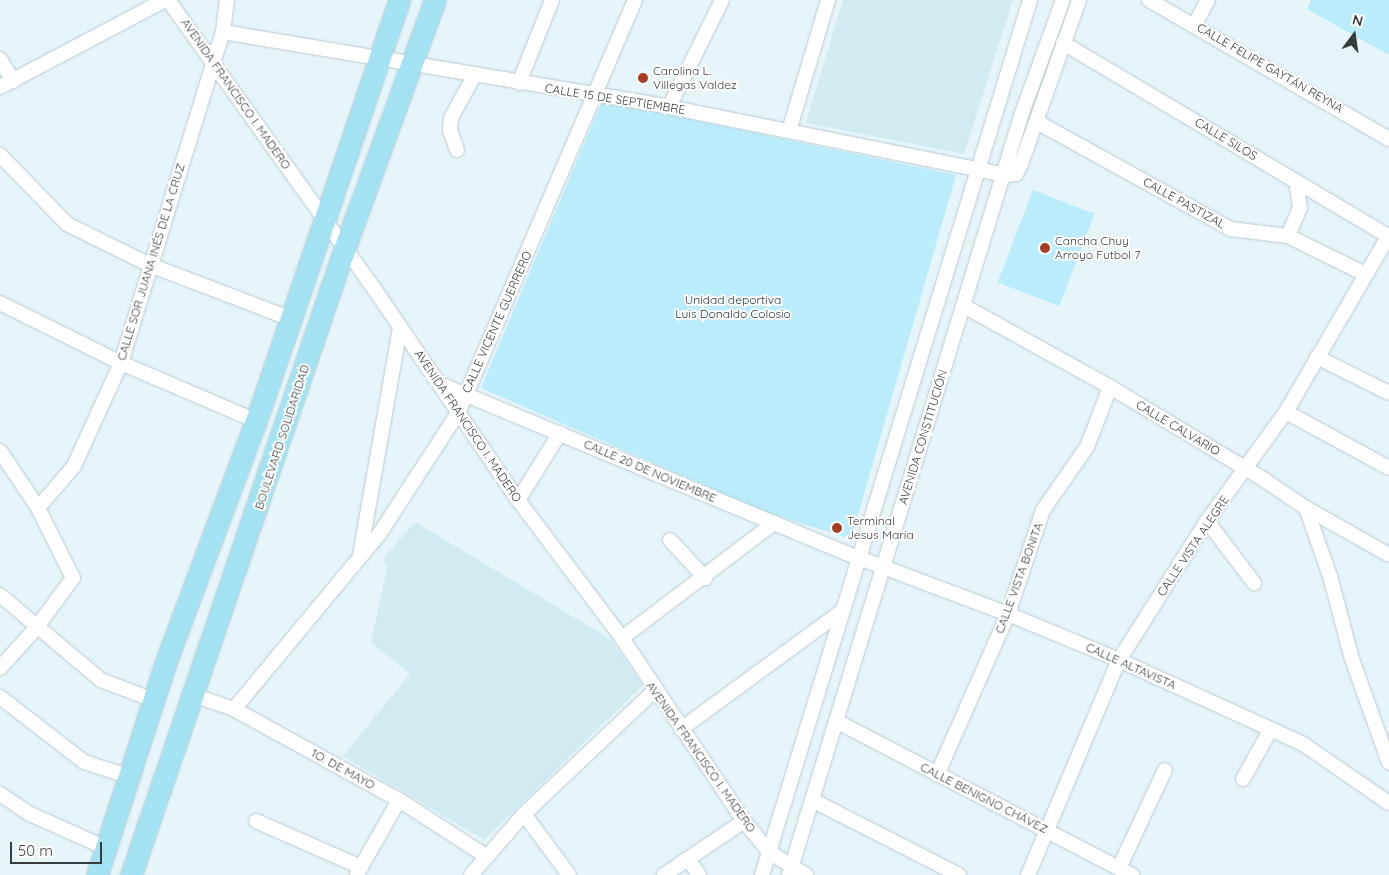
<!DOCTYPE html>
<meta charset="utf-8">
<style>
body{margin:0}
#map{position:relative;width:1389px;height:875px;overflow:hidden;background:#e5f5fa;font-family:Quicksand,sans-serif}
div>[style]{position:absolute}
.built>*{inset:0;background:#d2ebf3}
.green>*{inset:0;background:#baecfb;transform-origin:0 0}
.roads{filter:drop-shadow(0 0 1px #bbcacf) drop-shadow(0 0 1px #bbcacf)}
.street>*{height:14px;margin:-7px;padding:0 7px;transform-origin:7px;border-radius:7px;background:#fff}
.primary>*{height:21px;margin:-10.5px;padding:0 10.5px;transform-origin:10.5px;border-radius:10.5px;background:#a2e2f3}
.dots>*{width:14px;height:14px;translate:-50% -50%;box-sizing:border-box;border:2px solid #fff;border-radius:50%}
span{translate:-50% -50%;white-space:nowrap;text-align:center;line-height:1.15;-webkit-text-stroke:4px #fff;paint-order:stroke}
.street-label{font-size:12px;color:#373d3f}
.poi-label{font-size:12px;color:#373d3f}
.left{translate:0 -50%;text-align:left}
.park-label{font-size:12px;color:#20383e}
.north{position:absolute;left:1329px;top:10px;width:50px;height:50px;-webkit-text-stroke:4px #fff;paint-order:stroke;rotate:14deg;font-size:14px;font-weight:700;line-height:20px;text-align:center;color:#373d3f}
.north::after{content:'';display:block;margin:auto;width:18px;height:22px;background:#373d3f;clip-path:polygon(50% 0,100% 100%,50% 72%,0 100%)}
.scale{position:absolute;left:10px;top:842px;width:92px;height:22px;box-sizing:border-box;border:2px solid #373d3f;border-top:0;padding-left:6px;font-size:15px;line-height:18px;white-space:nowrap;color:#373d3f;-webkit-text-stroke:4px #fff;paint-order:stroke}
</style>
<div id="map">
<div class="built">
<i style="clip-path:polygon(843px 0,1013px 0,964px 154px,806px 123px)"></i>
<i style="clip-path:polygon(415px 522px,610px 639px,643px 685px,484px 840px,343px 756px,410px 674px,371px 642px,388px 564px,382px 560px)"></i>
</div>
<div class="green">
<i style="clip-path:polygon(1311px 0,1389px 0,1389px 55px,1307px 9px)"></i>
<i style="clip-path:polygon(602px 101px,956px 175px,851px 539px,765px 512px,481px 388px)"></i>
<i style="left:1033px;top:190px;width:66px;height:99px;rotate:21deg"></i>
</div>
<div class="roads">
<div class="street">
<i style="left:168px;top:0;width:353px;rotate:54.5deg"></i>
<i style="left:373px;top:287px;width:258px;rotate:55.8deg"></i>
<i style="left:518px;top:500px;width:173px;rotate:53deg"></i>
<i style="left:622px;top:638px;width:220px;rotate:56.3deg"></i>
<i style="left:744px;top:821px;width:40px;rotate:51deg"></i>
<i style="left:769px;top:852px;width:44px;rotate:31.9deg"></i>
<i style="left:1149px;top:0;width:277px;rotate:30.1deg"></i>
<i style="left:1195px;top:24px;width:27px;rotate:-62deg"></i>
<i style="left:223px;top:32px;width:452px;rotate:9.5deg"></i>
<i style="left:669px;top:107px;width:343px;rotate:11.4deg"></i>
<i style="left:1005px;top:175px;width:11px;rotate:-5deg"></i>
<i style="left:1016px;top:174px;width:11px;rotate:-63deg"></i>
<i style="left:1021px;top:164px;width:174px;rotate:-70.5deg"></i>
<i style="left:1063px;top:43px;width:378px;rotate:30.7deg"></i>
<i style="left:0;top:59px;width:26px;rotate:59deg"></i>
<i style="left:519px;top:83px;width:89px;rotate:-68.3deg"></i>
<i style="left:0;top:87px;width:187px;rotate:-27.8deg"></i>
<i style="left:669px;top:107px;width:119px;rotate:-63.6deg"></i>
<i style="left:1037px;top:122px;width:222px;rotate:28.9deg"></i>
<i style="left:1231px;top:229px;width:57px;rotate:7deg"></i>
<i style="left:1288px;top:236px;width:86px;rotate:26.3deg"></i>
<i style="left:789px;top:131px;width:137px;rotate:-73.4deg"></i>
<i style="left:457px;top:150px;width:21px;rotate:-109deg"></i>
<i style="left:450px;top:130px;width:12px;rotate:-85deg"></i>
<i style="left:451px;top:118px;width:48px;rotate:-61.3deg"></i>
<i style="left:0;top:155px;width:96px;rotate:45.8deg"></i>
<i style="left:67px;top:224px;width:93px;rotate:26.3deg"></i>
<i style="left:150px;top:265px;width:149px;rotate:20.9deg"></i>
<i style="left:1288px;top:236px;width:30px;rotate:-67deg"></i>
<i style="left:1300px;top:208px;width:27px;rotate:-98deg"></i>
<i style="left:0;top:303px;width:135px;rotate:26.4deg"></i>
<i style="left:121px;top:363px;width:147px;rotate:23.2deg"></i>
<i style="left:964px;top:306px;width:167px;rotate:29deg"></i>
<i style="left:1110px;top:387px;width:179px;rotate:31deg"></i>
<i style="left:1263px;top:479px;width:52px;rotate:34deg"></i>
<i style="left:1306px;top:508px;width:95px;rotate:29.5deg"></i>
<i style="left:1317px;top:357px;width:80px;rotate:26.6deg"></i>
<i style="left:440px;top:384px;width:454px;rotate:22.6deg"></i>
<i style="left:859px;top:558px;width:159px;rotate:20.6deg"></i>
<i style="left:1008px;top:614px;width:120px;rotate:22.5deg"></i>
<i style="left:1119px;top:660px;width:202px;rotate:24.5deg"></i>
<i style="left:1303px;top:744px;width:104px;rotate:34.5deg"></i>
<i style="left:1286px;top:412px;width:117px;rotate:28.5deg"></i>
<i style="left:0;top:451px;width:69px;rotate:56.3deg"></i>
<i style="left:38px;top:508px;width:78px;rotate:63.4deg"></i>
<i style="left:73px;top:578px;width:62px;rotate:126.5deg"></i>
<i style="left:36px;top:628px;width:54px;rotate:132deg"></i>
<i style="left:518px;top:500px;width:79px;rotate:-57.9deg"></i>
<i style="left:38px;top:508px;width:55px;rotate:-49.4deg"></i>
<i style="left:74px;top:466px;width:113px;rotate:-65.5deg"></i>
<i style="left:121px;top:363px;width:346px;rotate:-72.9deg"></i>
<i style="left:223px;top:32px;width:32px;rotate:-83deg"></i>
<i style="left:1306px;top:508px;width:72px;rotate:70.6deg"></i>
<i style="left:1330px;top:576px;width:86px;rotate:75.2deg"></i>
<i style="left:1352px;top:659px;width:110px;rotate:70.4deg"></i>
<i style="left:1207px;top:521px;width:78px;rotate:52.8deg"></i>
<i style="left:670px;top:540px;width:52px;rotate:47.4deg"></i>
<i style="left:360px;top:555px;width:230px;rotate:-80deg"></i>
<i style="left:0;top:595px;width:132px;rotate:40.1deg"></i>
<i style="left:101px;top:680px;width:56px;rotate:21deg"></i>
<i style="left:622px;top:638px;width:191px;rotate:-37.1deg"></i>
<i style="left:193px;top:695px;width:43px;rotate:18.9deg"></i>
<i style="left:234px;top:709px;width:188px;rotate:28.9deg"></i>
<i style="left:399px;top:800px;width:103px;rotate:32.8deg"></i>
<i style="left:0;top:697px;width:106px;rotate:37.7deg"></i>
<i style="left:84px;top:762px;width:49px;rotate:17.7deg"></i>
<i style="left:234px;top:709px;width:229px;rotate:-50.3deg"></i>
<i style="left:380px;top:533px;width:143px;rotate:-57deg"></i>
<i style="left:458px;top:413px;width:449px;rotate:-66.8deg"></i>
<i style="left:836px;top:721px;width:334px;rotate:27.5deg"></i>
<i style="left:681px;top:729px;width:198px;rotate:-36.2deg"></i>
<i style="left:937px;top:775px;width:176px;rotate:-66.2deg"></i>
<i style="left:1008px;top:614px;width:110px;rotate:-71.4deg"></i>
<i style="left:1043px;top:510px;width:77px;rotate:-55.1deg"></i>
<i style="left:1087px;top:447px;width:64px;rotate:-69deg"></i>
<i style="left:1243px;top:779px;width:57px;rotate:-60.8deg"></i>
<i style="left:0;top:794px;width:36px;rotate:34deg"></i>
<i style="left:30px;top:814px;width:83px;rotate:24.1deg"></i>
<i style="left:812px;top:800px;width:165px;rotate:27deg"></i>
<i style="left:524px;top:814px;width:76px;rotate:53.6deg"></i>
<i style="left:256px;top:821px;width:115px;rotate:23.7deg"></i>
<i style="left:688px;top:859px;width:19px;rotate:55deg"></i>
<i style="left:1119px;top:868px;width:108px;rotate:-64.9deg"></i>
<i style="left:357px;top:874px;width:85px;rotate:-60.4deg"></i>
<i style="left:471px;top:875px;width:81px;rotate:-49deg"></i>
<i style="left:524px;top:814px;width:180px;rotate:-43.4deg"></i>
<i style="left:664px;top:875px;width:97px;rotate:-34deg"></i>
<i style="left:762px;top:875px;width:915px;rotate:-72.97deg"></i>
<i style="left:789px;top:875px;width:797px;rotate:-73deg"></i>
<i style="left:1022px;top:113px;width:120px;rotate:-70.1deg"></i>
<i style="left:1028px;top:875px;width:233px;rotate:-67.1deg"></i>
<i style="left:1119px;top:660px;width:165px;rotate:-57.7deg"></i>
<i style="left:1207px;top:521px;width:135px;rotate:-54.1deg"></i>
<i style="left:1286px;top:412px;width:205px;rotate:-59.8deg"></i>
</div>
<div class="primary">
<i style="left:97px;top:875px;width:222px;rotate:-72.1deg"></i>
<i style="left:165px;top:664px;width:259px;rotate:-69.5deg"></i>
<i style="left:256px;top:421px;width:445px;rotate:-71.2deg"></i>
<i style="left:131px;top:875px;width:663px;rotate:-71.18deg"></i>
<i style="left:345px;top:247px;width:263px;rotate:-70deg"></i>
</div>
</div>
<div class="dots">
<i style="left:643px;top:78px;background:#a73e24"></i>
<i style="left:1045px;top:248px;background:#a73e24"></i>
<i style="left:837px;top:528px;background:#a73e24"></i>
</div>
<div class="street-label">
<span style="left:1270px;top:68px;rotate:30deg">CALLE FELIPE GAYTÁN REYNA</span>
<span style="left:236px;top:94px;rotate:55deg">AVENIDA FRANCISCO I. MADERO</span>
<span style="left:615px;top:99px;rotate:9deg">CALLE 15 DE SEPTIEMBRE</span>
<span style="left:1226px;top:139px;rotate:31deg">CALLE SILOS</span>
<span style="left:1184px;top:203px;rotate:29deg">CALLE PASTIZAL</span>
<span style="left:151px;top:262px;rotate:-73deg">CALLE SOR JUANA INÉS DE LA CRUZ</span>
<span style="left:497px;top:322px;rotate:-66deg">CALLE VICENTE GUERRERO</span>
<span style="left:468px;top:426px;rotate:56deg">AVENIDA FRANCISCO I. MADERO</span>
<span style="left:1178px;top:428px;rotate:31deg">CALLE CALVARIO</span>
<span style="left:282px;top:437px;rotate:-72deg">BOULEVARD SOLIDARIDAD</span>
<span style="left:923px;top:437px;rotate:-73deg">AVENIDA CONSTITUCIÓN</span>
<span style="left:650px;top:471px;rotate:23deg">CALLE 20 DE NOVIEMBRE</span>
<span style="left:1193px;top:546px;rotate:-56deg">CALLE VISTA ALEGRE</span>
<span style="left:1019px;top:578px;rotate:-70deg">CALLE VISTA BONITA</span>
<span style="left:1131px;top:666px;rotate:24deg">CALLE ALTAVISTA</span>
<span style="left:701px;top:757px;rotate:55deg">AVENIDA FRANCISCO I. MADERO</span>
<span style="left:343px;top:769px;rotate:29deg">1O. DE MAYO</span>
<span style="left:984px;top:798px;rotate:27deg">CALLE BENIGNO CHÁVEZ</span>
</div>
<div class="poi-label">
<span class="left" style="left:653px;top:78px">Carolina L.<br>Villegas Valdez</span>
<span class="left" style="left:1055px;top:248px">Cancha Chuy<br>Arroyo Futbol 7</span>
<span class="left" style="left:847px;top:528px">Terminal<br>Jesus Maria</span>
</div>
<div class="park-label">
<span style="left:733px;top:307px">Unidad deportiva<br>Luis Donaldo Colosio</span>
</div>
<div class="north">N</div>
<div class="scale">50 m</div>
</div>
